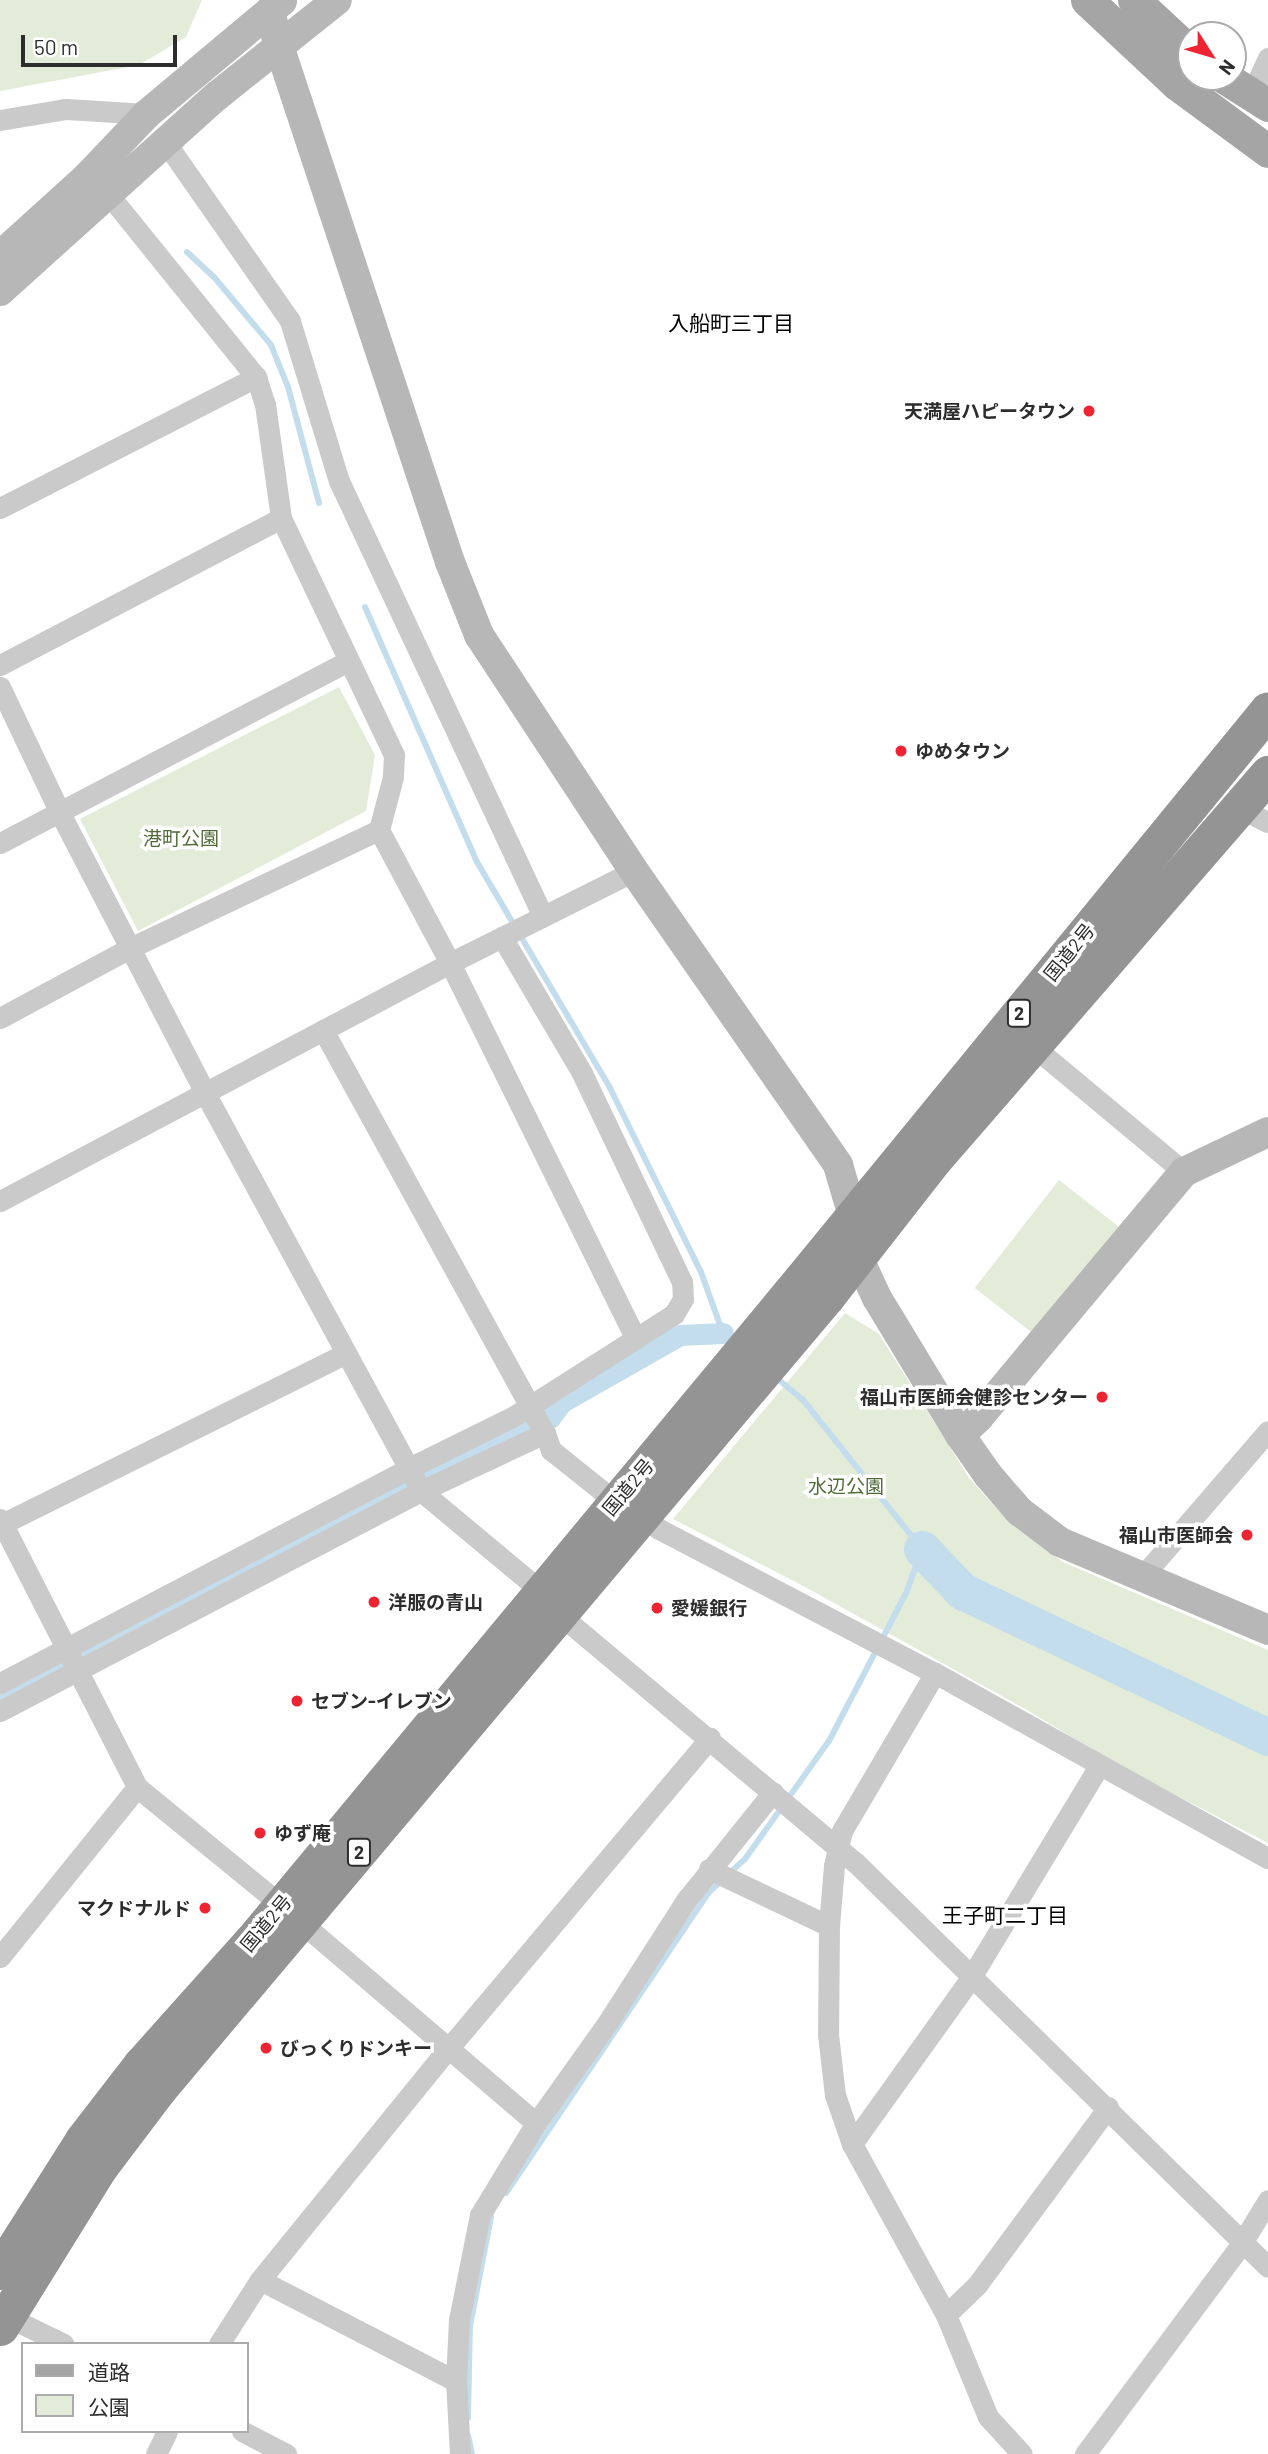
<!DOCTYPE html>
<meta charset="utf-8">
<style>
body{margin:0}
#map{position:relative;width:1268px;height:2454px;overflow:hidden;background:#fff;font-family:Barlow,"Noto Sans JP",sans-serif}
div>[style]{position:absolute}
.green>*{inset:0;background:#e3ecd9;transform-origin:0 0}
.stream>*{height:6px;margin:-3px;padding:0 3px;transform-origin:3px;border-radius:3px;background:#c4dded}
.canal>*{height:21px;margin:-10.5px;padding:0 10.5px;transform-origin:10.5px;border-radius:10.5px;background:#c4dded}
.river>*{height:37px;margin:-18.5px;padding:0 18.5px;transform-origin:18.5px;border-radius:18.5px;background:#c4dded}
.street>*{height:21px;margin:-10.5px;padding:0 10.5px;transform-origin:10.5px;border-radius:10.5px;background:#cacaca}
.secondary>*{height:30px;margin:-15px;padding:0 15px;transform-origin:15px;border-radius:15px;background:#b7b7b7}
.primary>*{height:33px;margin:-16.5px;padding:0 16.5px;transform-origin:16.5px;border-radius:16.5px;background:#a5a5a5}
.highway>*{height:37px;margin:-18.5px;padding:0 18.5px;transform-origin:18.5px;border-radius:18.5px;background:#949494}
.dots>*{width:19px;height:19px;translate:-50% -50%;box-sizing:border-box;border:4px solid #fff;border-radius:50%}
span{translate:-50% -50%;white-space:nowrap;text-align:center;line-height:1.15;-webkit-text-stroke:7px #fff;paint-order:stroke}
.shield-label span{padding:2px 5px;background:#fff;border:2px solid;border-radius:5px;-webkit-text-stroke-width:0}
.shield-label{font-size:18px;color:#2d2d2d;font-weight:700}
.poi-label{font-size:19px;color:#2d2d2d;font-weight:700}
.right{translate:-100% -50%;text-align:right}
.left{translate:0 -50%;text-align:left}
.park-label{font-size:19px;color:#506b38}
.street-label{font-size:19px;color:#2d2d2d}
.neighbourhood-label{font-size:21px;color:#000}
.legend{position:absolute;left:21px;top:2342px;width:228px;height:91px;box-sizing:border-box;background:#fff;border:2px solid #ababab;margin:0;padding:9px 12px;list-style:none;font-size:21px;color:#2d2d2d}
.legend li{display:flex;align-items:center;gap:14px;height:35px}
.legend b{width:35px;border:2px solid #ababab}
.north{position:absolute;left:1177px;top:21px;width:70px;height:70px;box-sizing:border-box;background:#fff;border:2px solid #ababab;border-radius:50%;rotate:127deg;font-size:19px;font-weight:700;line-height:28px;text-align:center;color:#2d2d2d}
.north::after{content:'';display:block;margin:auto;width:24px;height:32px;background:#ef2433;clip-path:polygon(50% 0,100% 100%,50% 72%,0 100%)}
.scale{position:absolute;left:21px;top:35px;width:156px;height:32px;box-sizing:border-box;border:4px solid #2d2d2d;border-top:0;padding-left:9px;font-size:21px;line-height:24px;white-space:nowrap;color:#2d2d2d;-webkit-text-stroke:5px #fff;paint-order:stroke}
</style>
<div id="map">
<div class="green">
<i style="clip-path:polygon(0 0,202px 0,186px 37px,139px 65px,0 91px)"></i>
<i style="clip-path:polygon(339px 687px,375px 755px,366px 811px,138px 931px,80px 819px)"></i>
<i style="left:1059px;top:1180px;width:76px;height:137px;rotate:38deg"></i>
<i style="clip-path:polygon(845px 1313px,879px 1334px,969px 1478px,1007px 1520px,1063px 1562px,1268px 1650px,1268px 1843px,1118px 1765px,1027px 1710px,807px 1588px,673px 1519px)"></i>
</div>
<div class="stream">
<i style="left:187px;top:252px;width:37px;rotate:43deg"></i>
<i style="left:214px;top:277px;width:89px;rotate:50deg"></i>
<i style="left:271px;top:345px;width:45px;rotate:68deg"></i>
<i style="left:288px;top:387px;width:120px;rotate:75deg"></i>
<i style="left:365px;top:607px;width:279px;rotate:66.3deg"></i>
<i style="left:477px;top:862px;width:262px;rotate:59.5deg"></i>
<i style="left:610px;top:1088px;width:205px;rotate:63.7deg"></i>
<i style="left:701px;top:1272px;width:65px;rotate:70.2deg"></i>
<i style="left:723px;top:1333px;width:16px;rotate:40deg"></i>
<i style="left:506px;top:2193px;width:362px;rotate:-56deg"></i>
<i style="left:708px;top:1893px;width:50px;rotate:-42.6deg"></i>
<i style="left:745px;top:1859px;width:145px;rotate:-54.6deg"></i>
<i style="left:829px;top:1741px;width:169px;rotate:-62.5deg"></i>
<i style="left:907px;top:1591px;width:45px;rotate:-70.3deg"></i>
<i style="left:922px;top:1549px;width:191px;rotate:-128.6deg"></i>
<i style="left:803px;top:1400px;width:35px;rotate:-140deg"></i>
<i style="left:468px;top:2418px;width:92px;rotate:-88.8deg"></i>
<i style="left:470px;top:2326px;width:111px;rotate:-79.1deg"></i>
<i style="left:468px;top:2435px;width:19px;rotate:78deg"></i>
</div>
<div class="canal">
<i style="left:0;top:1696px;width:357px;rotate:-27.7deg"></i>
<i style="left:316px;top:1530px;width:220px;rotate:-26.4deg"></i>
<i style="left:513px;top:1432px;width:40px;rotate:-21deg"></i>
<i style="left:550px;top:1418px;width:20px;rotate:-53deg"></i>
<i style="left:562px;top:1402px;width:136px;rotate:-29.6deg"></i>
<i style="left:680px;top:1335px;width:43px;rotate:-2.7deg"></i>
</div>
<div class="river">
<i style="left:922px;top:1549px;width:58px;rotate:46.4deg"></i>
<i style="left:962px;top:1591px;width:339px;rotate:25.5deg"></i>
</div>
<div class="street">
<i style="left:1251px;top:95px;width:41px;rotate:-65.3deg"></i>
<i style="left:0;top:120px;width:67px;rotate:-9.5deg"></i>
<i style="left:66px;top:109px;width:81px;rotate:3.5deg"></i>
<i style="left:166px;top:143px;width:217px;rotate:55.1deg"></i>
<i style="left:290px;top:321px;width:167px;rotate:73deg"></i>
<i style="left:339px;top:481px;width:481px;rotate:64.9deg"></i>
<i style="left:109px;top:195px;width:234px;rotate:51.1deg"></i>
<i style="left:256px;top:377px;width:28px;rotate:72deg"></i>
<i style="left:265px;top:404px;width:115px;rotate:82deg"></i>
<i style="left:281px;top:518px;width:263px;rotate:64.5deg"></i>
<i style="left:394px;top:755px;width:22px;rotate:93deg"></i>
<i style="left:393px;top:777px;width:55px;rotate:104.8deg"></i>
<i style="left:379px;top:830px;width:151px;rotate:61.9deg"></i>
<i style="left:450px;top:963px;width:418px;rotate:63.7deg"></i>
<i style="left:0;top:508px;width:288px;rotate:-27.1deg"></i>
<i style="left:0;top:665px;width:317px;rotate:-27.6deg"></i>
<i style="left:0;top:687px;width:140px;rotate:64.5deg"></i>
<i style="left:60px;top:813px;width:315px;rotate:62.6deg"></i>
<i style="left:205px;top:1093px;width:453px;rotate:61.5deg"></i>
<i style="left:421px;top:1491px;width:156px;rotate:39.8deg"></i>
<i style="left:1240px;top:808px;width:31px;rotate:27deg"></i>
<i style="left:0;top:843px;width:393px;rotate:-27.6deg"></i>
<i style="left:0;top:1018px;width:148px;rotate:-28.3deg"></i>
<i style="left:130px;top:948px;width:276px;rotate:-25.4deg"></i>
<i style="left:323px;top:1030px;width:460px;rotate:61.2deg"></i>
<i style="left:545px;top:1433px;width:18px;rotate:71deg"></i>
<i style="left:551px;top:1450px;width:83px;rotate:38.7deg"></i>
<i style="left:1034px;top:1047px;width:195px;rotate:39.8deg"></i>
<i style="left:0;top:1201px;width:509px;rotate:-27.87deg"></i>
<i style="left:450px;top:963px;width:206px;rotate:-26.6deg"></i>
<i style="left:641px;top:1515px;width:23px;rotate:38deg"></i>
<i style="left:659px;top:1529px;width:311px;rotate:27.6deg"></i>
<i style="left:935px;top:1673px;width:381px;rotate:29.1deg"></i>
<i style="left:0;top:1519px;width:301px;rotate:62.9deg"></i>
<i style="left:137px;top:1787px;width:171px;rotate:39.3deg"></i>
<i style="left:269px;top:1895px;width:351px;rotate:40.5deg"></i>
<i style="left:0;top:1525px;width:386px;rotate:-26.4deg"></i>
<i style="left:1141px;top:1578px;width:194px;rotate:-49.2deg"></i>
<i style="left:559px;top:1614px;width:386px;rotate:40deg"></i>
<i style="left:855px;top:1862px;width:578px;rotate:44.44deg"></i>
<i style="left:935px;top:1673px;width:183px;rotate:120.5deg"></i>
<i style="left:842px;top:1831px;width:36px;rotate:103deg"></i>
<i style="left:834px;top:1866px;width:60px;rotate:94.8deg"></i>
<i style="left:829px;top:1926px;width:108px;rotate:90.5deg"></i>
<i style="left:828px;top:2034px;width:61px;rotate:83.5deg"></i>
<i style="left:835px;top:2095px;width:52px;rotate:70.9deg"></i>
<i style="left:852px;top:2144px;width:195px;rotate:61.2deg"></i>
<i style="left:946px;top:2315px;width:110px;rotate:67.6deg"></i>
<i style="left:988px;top:2417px;width:50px;rotate:47.4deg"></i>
<i style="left:0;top:1683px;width:462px;rotate:-27.7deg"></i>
<i style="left:409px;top:1468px;width:117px;rotate:-26.3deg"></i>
<i style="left:514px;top:1416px;width:190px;rotate:-32.5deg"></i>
<i style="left:674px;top:1314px;width:17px;rotate:-59deg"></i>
<i style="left:683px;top:1299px;width:17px;rotate:-93deg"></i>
<i style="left:682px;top:1282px;width:232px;rotate:-115.6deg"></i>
<i style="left:582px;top:1073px;width:158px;rotate:-120.5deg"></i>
<i style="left:0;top:1711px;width:475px;rotate:-27.6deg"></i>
<i style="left:421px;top:1491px;width:137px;rotate:-25.1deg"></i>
<i style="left:709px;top:1869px;width:133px;rotate:25.4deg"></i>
<i style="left:0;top:1957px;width:218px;rotate:-51.1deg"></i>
<i style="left:852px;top:2144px;width:203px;rotate:-54.4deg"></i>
<i style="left:970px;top:1979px;width:249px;rotate:-58.8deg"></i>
<i style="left:260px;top:2280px;width:220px;rotate:27.3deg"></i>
<i style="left:946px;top:2315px;width:43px;rotate:-44.1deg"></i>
<i style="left:977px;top:2285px;width:221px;rotate:-53.6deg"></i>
<i style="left:6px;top:2316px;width:64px;rotate:25.8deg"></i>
<i style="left:219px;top:2344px;width:76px;rotate:-57.4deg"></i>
<i style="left:260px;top:2280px;width:298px;rotate:-50.9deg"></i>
<i style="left:448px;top:2049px;width:407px;rotate:-49.9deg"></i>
<i style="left:242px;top:2431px;width:50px;rotate:27.6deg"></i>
<i style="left:156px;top:2454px;width:25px;rotate:-64deg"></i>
<i style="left:460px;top:2454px;width:73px;rotate:-93.1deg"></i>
<i style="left:456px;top:2381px;width:61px;rotate:-87.2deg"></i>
<i style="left:459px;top:2320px;width:107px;rotate:-78.7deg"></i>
<i style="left:480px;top:2215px;width:108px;rotate:-58.7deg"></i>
<i style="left:536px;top:2123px;width:120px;rotate:-54.5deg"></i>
<i style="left:606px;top:2025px;width:150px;rotate:-57.3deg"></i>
<i style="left:687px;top:1899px;width:137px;rotate:-51.2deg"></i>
<i style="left:1085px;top:2454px;width:263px;rotate:-53.3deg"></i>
<i style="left:1242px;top:2243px;width:50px;rotate:-58.8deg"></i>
</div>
<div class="secondary">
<i style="left:270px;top:11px;width:36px;rotate:76deg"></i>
<i style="left:279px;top:46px;width:544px;rotate:71.67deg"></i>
<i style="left:450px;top:562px;width:79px;rotate:68.3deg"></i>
<i style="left:479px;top:635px;width:282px;rotate:56.7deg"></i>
<i style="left:634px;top:871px;width:358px;rotate:55.2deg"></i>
<i style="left:838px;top:1165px;width:53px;rotate:73.6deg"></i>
<i style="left:853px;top:1216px;width:39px;rotate:84deg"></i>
<i style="left:857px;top:1255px;width:47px;rotate:65.1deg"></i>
<i style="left:877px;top:1298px;width:160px;rotate:58.8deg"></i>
<i style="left:960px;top:1435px;width:49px;rotate:55deg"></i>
<i style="left:988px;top:1475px;width:48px;rotate:49.3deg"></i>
<i style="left:1019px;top:1511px;width:51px;rotate:37.1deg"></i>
<i style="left:1060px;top:1542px;width:226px;rotate:22.9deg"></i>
<i style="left:0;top:256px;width:116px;rotate:-42.2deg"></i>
<i style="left:86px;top:178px;width:88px;rotate:-46.4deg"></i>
<i style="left:147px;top:114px;width:176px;rotate:-39.9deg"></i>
<i style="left:0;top:291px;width:293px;rotate:-42deg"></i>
<i style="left:218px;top:95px;width:152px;rotate:-38.6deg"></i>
<i style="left:960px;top:1435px;width:26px;rotate:-43deg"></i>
<i style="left:979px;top:1417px;width:319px;rotate:-50.1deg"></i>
<i style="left:1184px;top:1172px;width:93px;rotate:-25.5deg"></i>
</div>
<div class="primary">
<i style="left:1087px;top:0;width:123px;rotate:43deg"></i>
<i style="left:1177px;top:84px;width:113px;rotate:36.4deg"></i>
<i style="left:1134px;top:0;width:78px;rotate:42.9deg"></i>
<i style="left:1224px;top:77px;width:52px;rotate:32.5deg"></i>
</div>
<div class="highway">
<i style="left:0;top:2271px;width:155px;rotate:-57.6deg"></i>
<i style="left:83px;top:2140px;width:95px;rotate:-52.3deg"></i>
<i style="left:141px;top:2065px;width:176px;rotate:-48.2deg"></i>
<i style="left:258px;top:1934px;width:851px;rotate:-50.29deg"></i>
<i style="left:802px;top:1279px;width:735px;rotate:-50.68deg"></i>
<i style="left:0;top:2327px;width:190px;rotate:-58.2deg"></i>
<i style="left:100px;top:2166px;width:98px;rotate:-52.9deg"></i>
<i style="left:159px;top:2088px;width:1035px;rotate:-49.86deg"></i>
<i style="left:826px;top:1297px;width:175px;rotate:-52deg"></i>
<i style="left:934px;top:1159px;width:510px;rotate:-49.06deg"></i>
</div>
<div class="dots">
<i style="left:1089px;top:411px;background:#ef2433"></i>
<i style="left:901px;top:751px;background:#ef2433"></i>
<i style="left:1102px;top:1397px;background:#ef2433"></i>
<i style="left:1247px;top:1535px;background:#ef2433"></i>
<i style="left:374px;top:1602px;background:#ef2433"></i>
<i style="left:657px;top:1608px;background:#ef2433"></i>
<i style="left:297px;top:1701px;background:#ef2433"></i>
<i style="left:260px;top:1833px;background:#ef2433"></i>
<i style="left:205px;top:1908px;background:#ef2433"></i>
<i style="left:266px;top:2048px;background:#ef2433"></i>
</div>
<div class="shield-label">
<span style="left:1019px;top:1013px">2</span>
<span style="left:359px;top:1852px">2</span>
</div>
<div class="poi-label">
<span class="right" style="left:1075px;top:411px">天満屋ハピータウン</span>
<span class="left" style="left:915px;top:751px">ゆめタウン</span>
<span class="right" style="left:1088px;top:1397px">福山市医師会健診センター</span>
<span class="right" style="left:1233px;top:1535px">福山市医師会</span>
<span class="left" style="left:388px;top:1602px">洋服の青山</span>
<span class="left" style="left:671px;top:1608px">愛媛銀行</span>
<span class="left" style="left:311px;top:1701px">セブン-イレブン</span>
<span class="left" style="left:274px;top:1833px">ゆず庵</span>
<span class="right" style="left:191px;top:1908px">マクドナルド</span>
<span class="left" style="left:280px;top:2048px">びっくりドンキー</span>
</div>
<div class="park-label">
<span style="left:181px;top:838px">港町公園</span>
<span style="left:846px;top:1486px">水辺公園</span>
</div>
<div class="street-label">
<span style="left:1069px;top:952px;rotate:-51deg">国道2号</span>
<span style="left:628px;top:1487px;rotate:-50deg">国道2号</span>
<span style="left:266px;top:1923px;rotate:-50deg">国道2号</span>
</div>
<div class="neighbourhood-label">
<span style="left:731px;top:323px">入船町三丁目</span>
<span style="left:1005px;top:1915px">王子町二丁目</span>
</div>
<ul class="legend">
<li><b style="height:9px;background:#a5a5a5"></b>道路</li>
<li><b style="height:19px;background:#e3ecd9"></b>公園</li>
</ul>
<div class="north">N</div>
<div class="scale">50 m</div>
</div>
